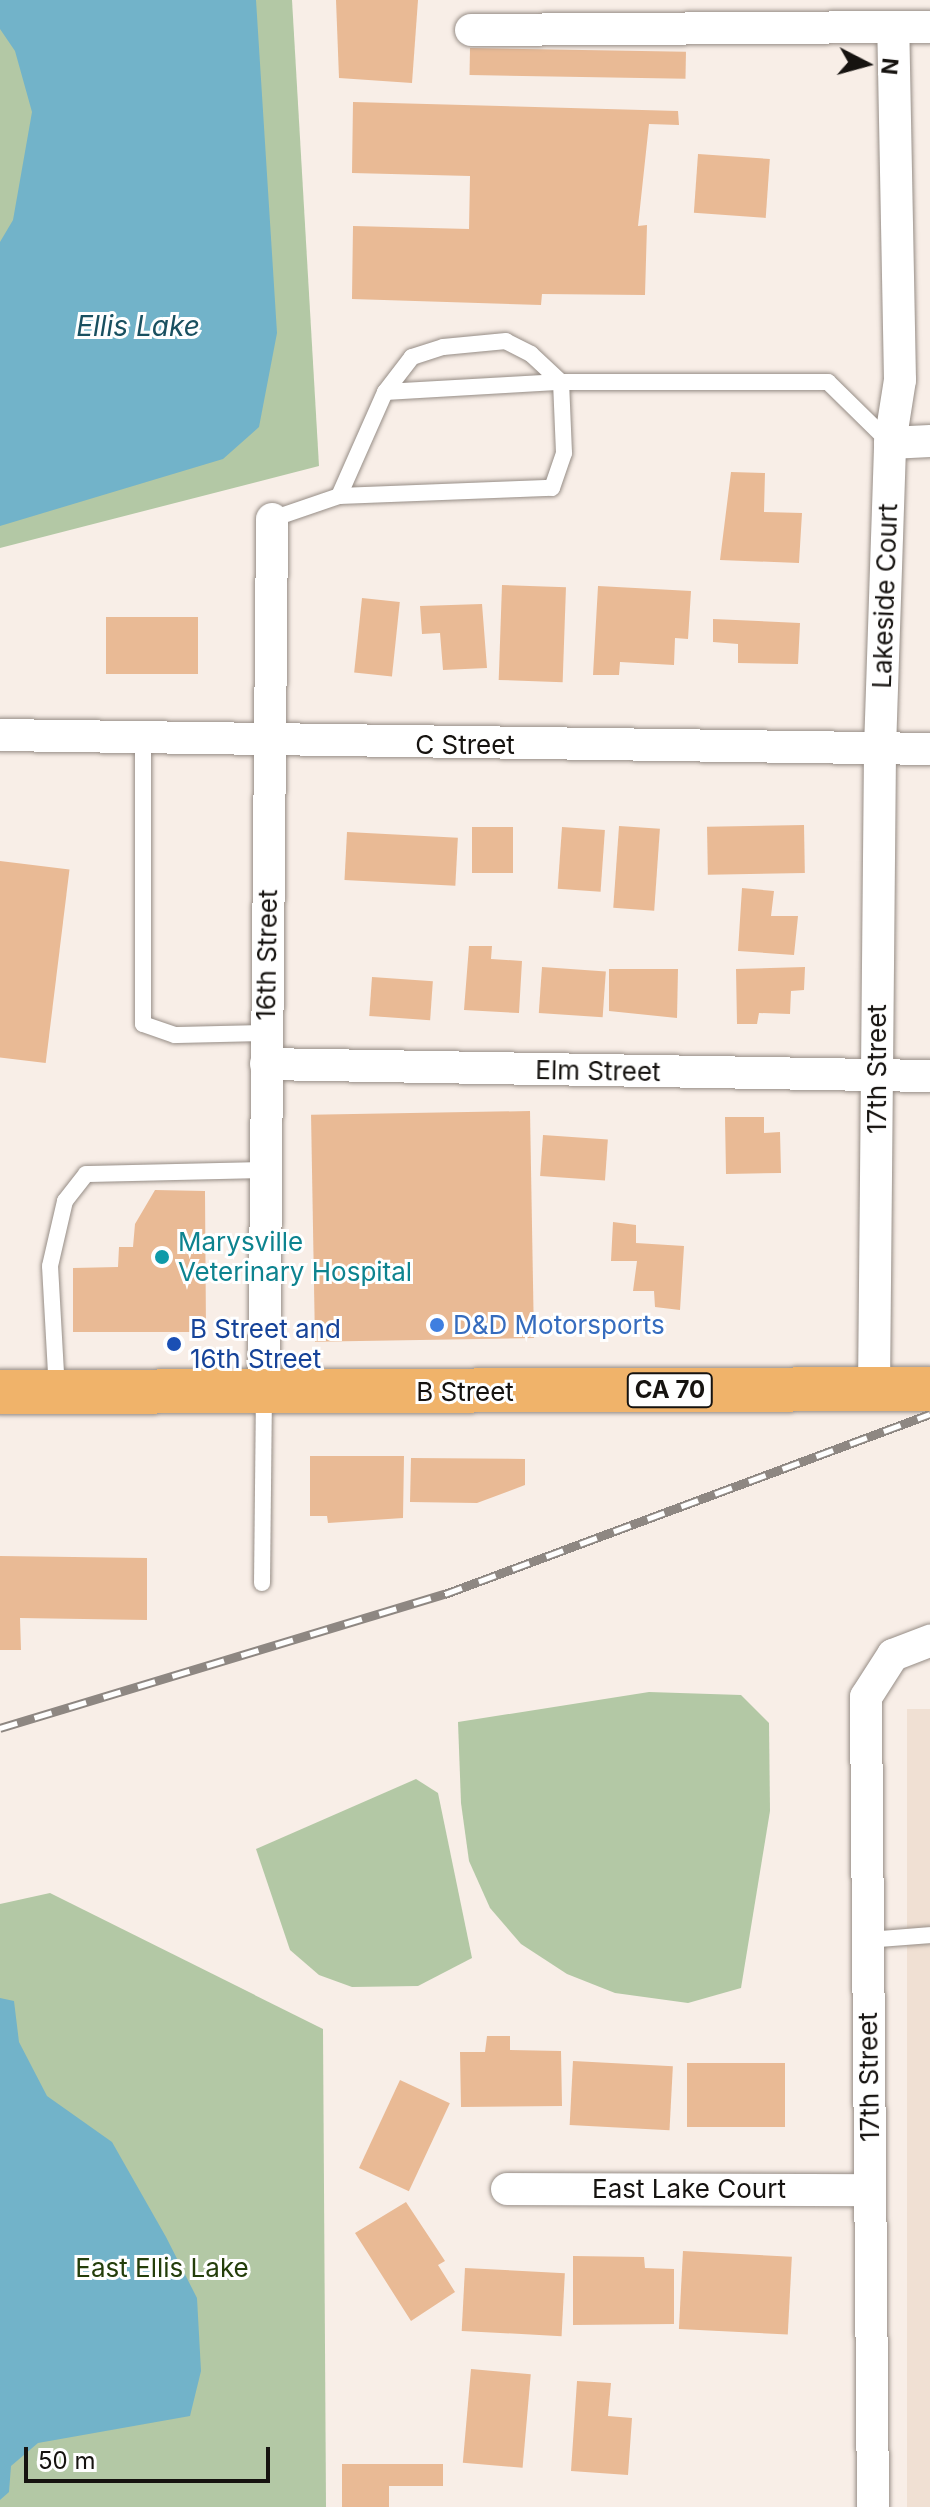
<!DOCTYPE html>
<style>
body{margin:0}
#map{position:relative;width:930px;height:2507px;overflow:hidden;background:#f8eee7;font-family:Inter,sans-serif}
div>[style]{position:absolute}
.built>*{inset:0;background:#f0e0d3;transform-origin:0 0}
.green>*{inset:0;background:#b3c8a5}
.water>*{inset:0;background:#72b3c9}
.building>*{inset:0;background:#e9ba95;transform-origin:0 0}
.roads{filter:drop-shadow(0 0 2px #968d86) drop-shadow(0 0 2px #968d86)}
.service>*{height:16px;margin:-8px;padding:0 8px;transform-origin:8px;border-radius:8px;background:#fff}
.minor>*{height:32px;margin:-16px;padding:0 16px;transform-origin:16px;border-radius:16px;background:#fff}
.trunk>*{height:44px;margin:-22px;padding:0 22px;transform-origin:22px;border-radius:22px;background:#f0b36a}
.rail>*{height:9px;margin-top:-4.5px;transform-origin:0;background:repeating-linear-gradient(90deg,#fff 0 18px,#8e8782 0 36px);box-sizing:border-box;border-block:2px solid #8e8782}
.dots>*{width:22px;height:22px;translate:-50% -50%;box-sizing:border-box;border:4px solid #fff;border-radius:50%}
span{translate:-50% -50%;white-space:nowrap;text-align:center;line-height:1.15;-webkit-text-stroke:6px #fff;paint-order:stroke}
.shield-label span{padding:2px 6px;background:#fff;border:2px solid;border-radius:6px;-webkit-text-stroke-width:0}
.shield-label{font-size:24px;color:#161310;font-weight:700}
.street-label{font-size:26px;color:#161310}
.culture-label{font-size:26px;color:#0d838f}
.left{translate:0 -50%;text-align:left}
.shop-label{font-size:26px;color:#366cbe}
.transit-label{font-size:26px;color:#164399}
.park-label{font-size:26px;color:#243e0b}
.water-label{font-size:28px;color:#195060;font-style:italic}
.north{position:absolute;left:826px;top:24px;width:80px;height:80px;-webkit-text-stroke:6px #fff;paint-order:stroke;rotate:96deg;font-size:22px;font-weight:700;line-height:32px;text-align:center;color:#161310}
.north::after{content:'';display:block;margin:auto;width:28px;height:36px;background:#161310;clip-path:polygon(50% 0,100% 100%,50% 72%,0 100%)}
.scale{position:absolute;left:24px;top:2447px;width:246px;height:36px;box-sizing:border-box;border:4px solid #161310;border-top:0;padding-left:10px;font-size:24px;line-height:28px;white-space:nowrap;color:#161310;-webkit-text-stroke:6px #fff;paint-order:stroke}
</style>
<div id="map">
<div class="built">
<i style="left:930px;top:1709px;width:798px;height:23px;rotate:90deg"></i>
</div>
<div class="green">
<i style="clip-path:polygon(0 0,292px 0,319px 466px,0 548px)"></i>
<i style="clip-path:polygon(649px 1692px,741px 1695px,769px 1723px,770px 1811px,741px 1988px,688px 2003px,615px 1993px,567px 1974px,521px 1944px,490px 1908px,469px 1861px,461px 1803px,458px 1722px)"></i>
<i style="clip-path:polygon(416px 1779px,438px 1793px,472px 1958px,418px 1986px,352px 1987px,319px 1975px,290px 1950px,256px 1849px)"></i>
<i style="clip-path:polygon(50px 1893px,323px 2029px,326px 2507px,0 2507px,0 1904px)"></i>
</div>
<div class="water">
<i style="clip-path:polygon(0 0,256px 0,277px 333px,259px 427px,223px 459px,0 526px,0 242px,13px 220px,32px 112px,15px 51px,0 29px)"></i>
<i style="clip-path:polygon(0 1998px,14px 2001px,19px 2042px,47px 2096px,112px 2142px,166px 2237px,197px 2298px,201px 2371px,190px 2416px,38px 2443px,11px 2466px,9px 2492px,0 2500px)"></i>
</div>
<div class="building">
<i style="clip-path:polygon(336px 0,418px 0,412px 83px,339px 78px)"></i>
<i style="left:470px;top:48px;width:216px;height:27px;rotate:1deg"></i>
<i style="clip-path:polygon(353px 102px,678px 111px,679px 125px,649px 124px,638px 226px,647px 225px,645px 295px,542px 294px,541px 305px,352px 299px,353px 226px,469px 229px,470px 176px,352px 173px)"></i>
<i style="left:698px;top:154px;width:72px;height:59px;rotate:4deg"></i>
<i style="clip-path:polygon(731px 472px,765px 473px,764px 512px,802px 513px,799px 563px,720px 560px)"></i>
<i style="left:502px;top:585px;width:64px;height:95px;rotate:2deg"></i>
<i style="clip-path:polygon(598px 586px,691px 591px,688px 639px,675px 638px,674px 665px,620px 662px,619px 675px,593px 675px)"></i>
<i style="left:362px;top:598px;width:38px;height:75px;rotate:6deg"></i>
<i style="clip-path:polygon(482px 604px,487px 668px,443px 670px,440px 633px,422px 634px,420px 606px)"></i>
<i style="left:106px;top:617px;width:92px;height:57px"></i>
<i style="clip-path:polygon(713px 619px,800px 623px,798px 664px,738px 663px,738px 644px,713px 642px)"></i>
<i style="left:804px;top:825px;width:48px;height:97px;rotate:89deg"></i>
<i style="left:619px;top:826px;width:41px;height:82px;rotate:4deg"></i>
<i style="left:472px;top:827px;width:41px;height:46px"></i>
<i style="left:562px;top:827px;width:43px;height:62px;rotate:4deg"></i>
<i style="left:347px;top:832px;width:111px;height:48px;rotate:3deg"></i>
<i style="left:0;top:861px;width:70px;height:195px;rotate:7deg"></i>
<i style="clip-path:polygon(742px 888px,774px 891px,771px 916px,798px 916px,794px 955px,738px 951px)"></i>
<i style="clip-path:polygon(469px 946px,492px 946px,491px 959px,522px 961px,519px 1013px,464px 1010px)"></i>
<i style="left:542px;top:967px;width:64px;height:46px;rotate:4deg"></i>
<i style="clip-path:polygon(805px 967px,804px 990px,791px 991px,790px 1014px,759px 1013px,757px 1024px,737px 1024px,736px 969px)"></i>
<i style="clip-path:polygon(609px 969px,678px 969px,677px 1018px,609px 1011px)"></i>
<i style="left:372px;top:977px;width:61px;height:39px;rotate:4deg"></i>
<i style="left:530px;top:1111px;width:227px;height:219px;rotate:89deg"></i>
<i style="clip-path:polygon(725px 1117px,764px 1117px,764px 1133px,780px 1132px,781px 1173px,726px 1174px)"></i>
<i style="left:543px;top:1135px;width:65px;height:41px;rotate:4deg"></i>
<i style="clip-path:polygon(155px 1190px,205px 1191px,206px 1332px,73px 1332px,73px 1268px,118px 1267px,119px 1247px,133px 1247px,135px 1224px)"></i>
<i style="clip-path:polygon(613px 1222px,636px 1225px,636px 1243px,684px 1246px,680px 1310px,655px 1307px,654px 1291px,633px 1291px,637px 1261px,611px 1261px)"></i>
<i style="clip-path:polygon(310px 1456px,404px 1456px,403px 1518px,328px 1523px,327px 1516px,310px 1516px)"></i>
<i style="clip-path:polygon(411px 1458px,525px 1459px,525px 1485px,477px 1503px,410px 1502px)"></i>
<i style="clip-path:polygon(0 1556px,147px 1558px,147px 1620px,20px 1618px,21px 1650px,0 1650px)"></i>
<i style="clip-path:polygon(487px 2036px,510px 2036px,510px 2050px,561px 2051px,562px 2106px,461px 2107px,460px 2052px,485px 2052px)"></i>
<i style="left:573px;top:2061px;width:100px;height:64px;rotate:3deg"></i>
<i style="left:785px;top:2063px;width:64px;height:98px;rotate:90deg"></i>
<i style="left:400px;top:2080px;width:55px;height:97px;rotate:25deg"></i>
<i style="clip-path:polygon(406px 2202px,445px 2261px,438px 2265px,455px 2292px,411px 2321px,355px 2233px)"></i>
<i style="left:683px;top:2251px;width:109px;height:78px;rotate:3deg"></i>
<i style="clip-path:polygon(573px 2256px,644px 2257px,645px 2268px,674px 2269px,674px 2324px,573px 2325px)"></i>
<i style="left:465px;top:2268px;width:100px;height:63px;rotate:3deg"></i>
<i style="left:471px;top:2369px;width:60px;height:94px;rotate:5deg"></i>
<i style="clip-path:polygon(577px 2381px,611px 2383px,608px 2416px,632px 2418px,628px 2475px,571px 2471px)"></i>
<i style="clip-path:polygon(342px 2464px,443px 2464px,443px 2486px,389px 2486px,389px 2507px,342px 2507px)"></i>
</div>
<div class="roads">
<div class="service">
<i style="left:339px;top:496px;width:114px;rotate:-66.1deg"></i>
<i style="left:385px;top:392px;width:176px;rotate:-3.3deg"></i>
<i style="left:561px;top:382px;width:267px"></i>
<i style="left:828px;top:382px;width:86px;rotate:44.5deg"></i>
<i style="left:272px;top:519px;width:71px;rotate:-18.9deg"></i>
<i style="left:339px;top:496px;width:213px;rotate:-2.2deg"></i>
<i style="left:552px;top:488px;width:37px;rotate:-71deg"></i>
<i style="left:564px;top:453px;width:71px;rotate:-92.4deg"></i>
<i style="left:561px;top:382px;width:41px;rotate:-137deg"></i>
<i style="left:531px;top:354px;width:28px;rotate:-153deg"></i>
<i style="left:506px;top:341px;width:63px;rotate:174.6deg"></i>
<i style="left:443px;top:347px;width:33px;rotate:162deg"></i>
<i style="left:412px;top:357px;width:44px;rotate:127.6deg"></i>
<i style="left:143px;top:740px;width:284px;rotate:90deg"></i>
<i style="left:143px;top:1024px;width:34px;rotate:19deg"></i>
<i style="left:175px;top:1035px;width:91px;rotate:-1.3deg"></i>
<i style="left:57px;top:1391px;width:125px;rotate:-93.2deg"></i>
<i style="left:50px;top:1266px;width:67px;rotate:-77deg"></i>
<i style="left:65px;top:1201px;width:34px;rotate:-52deg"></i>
<i style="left:86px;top:1174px;width:180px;rotate:-1.3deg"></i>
<i style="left:262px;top:1583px;width:190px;rotate:-89.4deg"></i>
<i style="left:867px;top:1940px;width:63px;rotate:-4.5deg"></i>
</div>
<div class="minor">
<i style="left:471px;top:30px;width:459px;rotate:-0.4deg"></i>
<i style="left:890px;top:443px;width:40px;rotate:-2.9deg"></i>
<i style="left:0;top:735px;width:930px;rotate:0.86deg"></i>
<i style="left:266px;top:1064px;width:664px;rotate:1.04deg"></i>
<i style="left:874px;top:1389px;width:640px;rotate:-89.46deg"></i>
<i style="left:880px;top:749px;width:306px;rotate:-88.1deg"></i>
<i style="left:890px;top:443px;width:64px;rotate:-81deg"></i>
<i style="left:900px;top:380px;width:353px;rotate:-91.1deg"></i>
<i style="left:264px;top:1391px;width:872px;rotate:-89.47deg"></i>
<i style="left:507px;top:2189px;width:363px;rotate:0.2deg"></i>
<i style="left:873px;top:2507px;width:810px;rotate:-90.5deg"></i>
<i style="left:866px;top:1697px;width:50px;rotate:-57.3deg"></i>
<i style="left:893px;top:1655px;width:40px;rotate:-21deg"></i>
</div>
<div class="trunk">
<i style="left:0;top:1392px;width:930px;rotate:-0.18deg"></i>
</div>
</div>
<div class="rail">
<i style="left:0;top:1728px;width:465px;rotate:-16.8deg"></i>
<i style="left:445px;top:1594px;width:517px;rotate:-20.36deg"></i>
</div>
<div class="dots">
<i style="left:162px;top:1257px;background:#0f9aa8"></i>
<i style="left:437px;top:1325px;background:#3f7fe0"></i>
<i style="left:174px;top:1344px;background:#1a4fb4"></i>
</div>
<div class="shield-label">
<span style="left:670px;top:1390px">CA 70</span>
</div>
<div class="street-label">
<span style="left:885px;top:596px;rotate:-88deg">Lakeside Court</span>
<span style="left:465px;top:745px">C Street</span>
<span style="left:267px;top:955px;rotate:-89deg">16th Street</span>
<span style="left:877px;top:1069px;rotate:-90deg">17th Street</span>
<span style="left:598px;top:1071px;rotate:1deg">Elm Street</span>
<span style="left:465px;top:1392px">B Street</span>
<span style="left:869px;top:2077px;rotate:-91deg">17th Street</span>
<span style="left:689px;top:2189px">East Lake Court</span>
</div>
<div class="culture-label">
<span class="left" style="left:178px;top:1257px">Marysville<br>Veterinary Hospital</span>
</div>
<div class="shop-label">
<span class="left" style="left:453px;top:1325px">D&amp;D Motorsports</span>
</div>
<div class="transit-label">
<span class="left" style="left:190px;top:1344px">B Street and<br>16th Street</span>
</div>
<div class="park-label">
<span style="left:162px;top:2268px">East Ellis Lake</span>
</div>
<div class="water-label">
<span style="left:138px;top:326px">Ellis Lake</span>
</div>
<div class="north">N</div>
<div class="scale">50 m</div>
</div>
